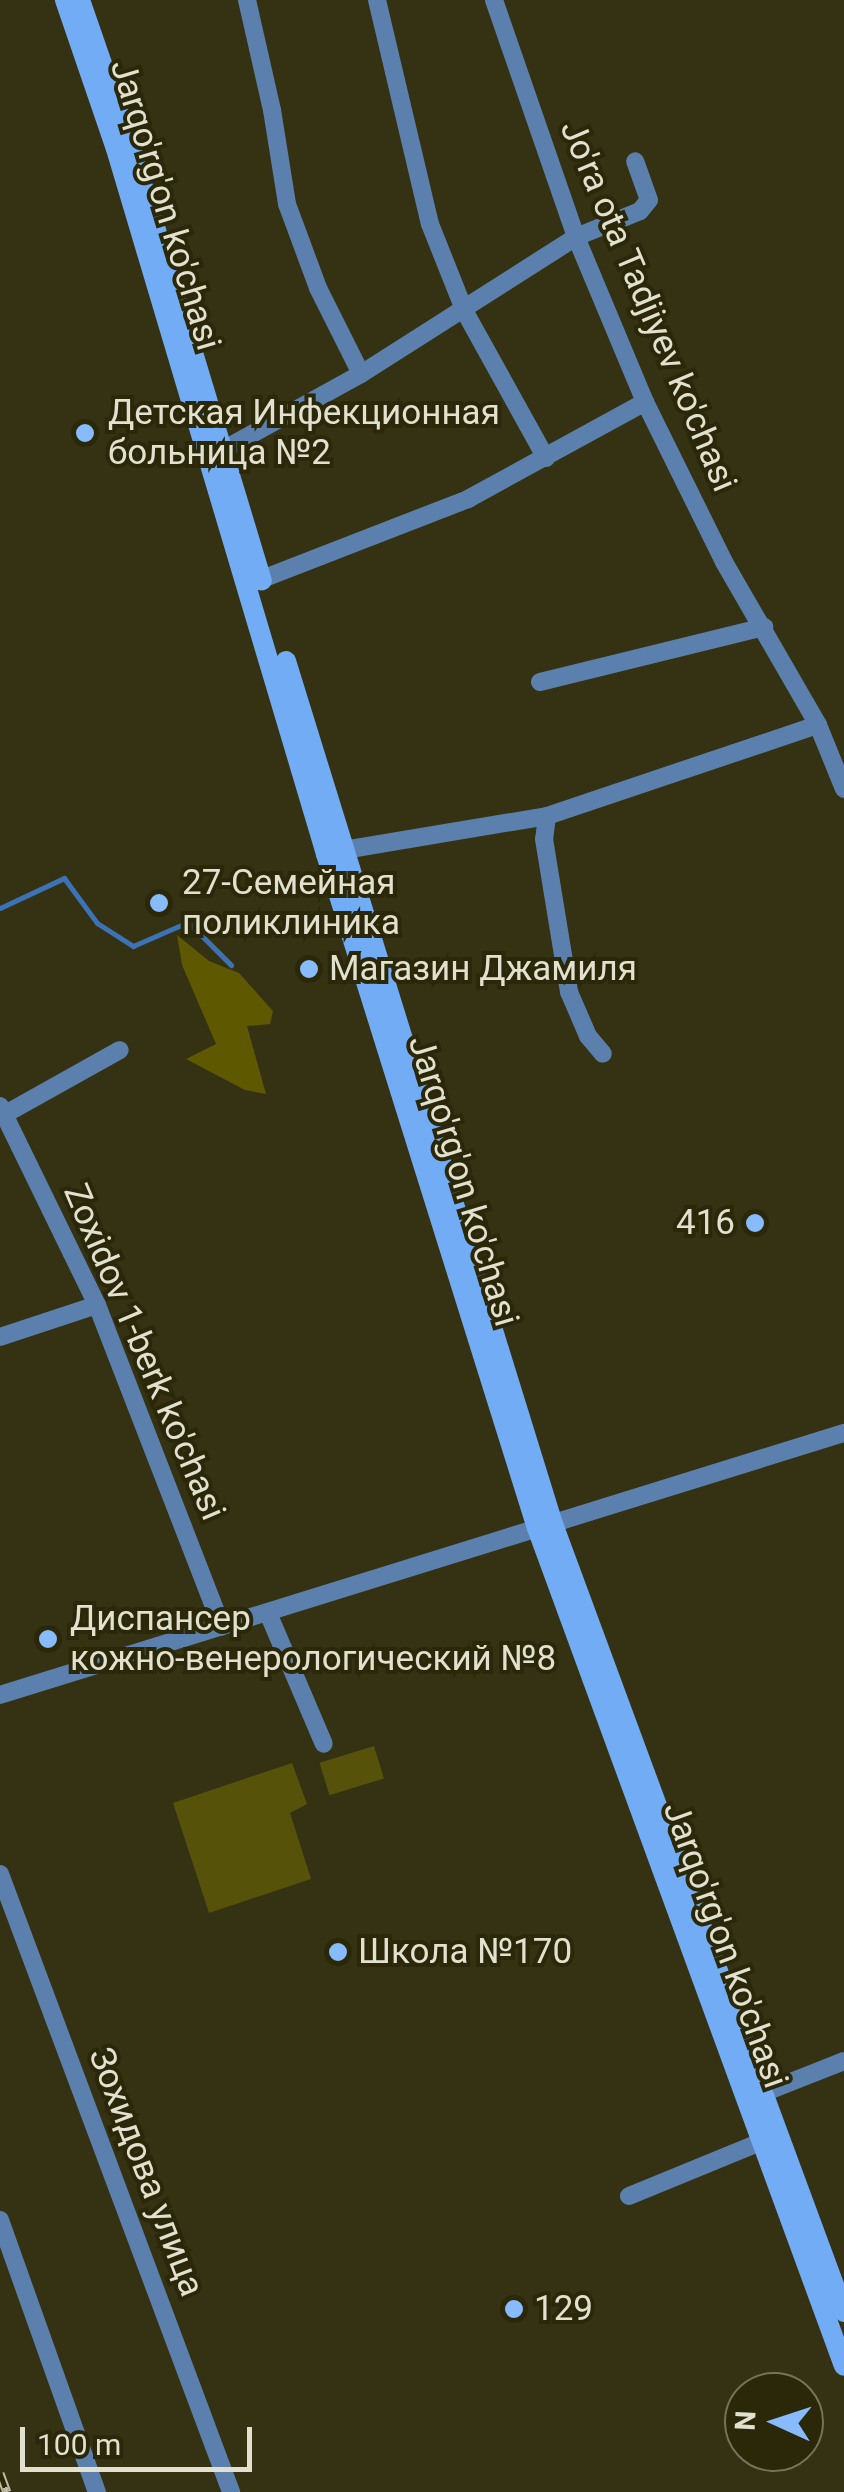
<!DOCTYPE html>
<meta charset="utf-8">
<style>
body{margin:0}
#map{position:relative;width:844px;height:2492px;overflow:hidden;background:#343213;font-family:Roboto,sans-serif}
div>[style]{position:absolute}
.green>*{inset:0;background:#575209;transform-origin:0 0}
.forest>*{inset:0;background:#5e5800}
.stream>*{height:5px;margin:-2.5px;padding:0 2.5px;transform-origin:2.5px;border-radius:2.5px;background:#3c73b7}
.minor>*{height:18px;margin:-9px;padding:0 9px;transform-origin:9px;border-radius:9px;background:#5c80ad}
.secondary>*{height:20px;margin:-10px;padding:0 10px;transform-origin:10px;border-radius:10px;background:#71acf5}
.rail>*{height:9px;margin-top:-4.5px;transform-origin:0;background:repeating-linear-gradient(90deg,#2a2809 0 15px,#bbbaa5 0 30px);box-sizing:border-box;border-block:2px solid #bbbaa5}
.dots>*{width:28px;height:28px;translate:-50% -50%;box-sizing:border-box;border:5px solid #2a2809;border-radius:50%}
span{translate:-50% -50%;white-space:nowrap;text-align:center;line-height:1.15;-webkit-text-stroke:8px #2a2809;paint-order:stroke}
.street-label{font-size:35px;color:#e2e1cf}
.poi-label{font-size:35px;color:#e2e1cf}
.left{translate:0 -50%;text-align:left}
.right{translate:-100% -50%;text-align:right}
.north{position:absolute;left:724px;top:2372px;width:100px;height:100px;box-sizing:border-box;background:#2a2809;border:2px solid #747258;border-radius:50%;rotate:273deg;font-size:28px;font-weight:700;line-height:40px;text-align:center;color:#e2e1cf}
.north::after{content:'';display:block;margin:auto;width:35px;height:45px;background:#87bbfb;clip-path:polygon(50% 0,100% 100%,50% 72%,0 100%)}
.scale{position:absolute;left:20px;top:2427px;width:232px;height:45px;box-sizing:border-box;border:5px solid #e2e1cf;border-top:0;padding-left:12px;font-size:30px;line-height:35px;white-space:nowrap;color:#e2e1cf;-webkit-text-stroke:8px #2a2809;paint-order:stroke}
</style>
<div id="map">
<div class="green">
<i style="left:374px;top:1746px;width:34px;height:57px;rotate:73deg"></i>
<i style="clip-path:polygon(292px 1763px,307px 1804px,290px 1813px,311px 1879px,209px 1913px,173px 1803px)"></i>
</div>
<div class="forest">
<i style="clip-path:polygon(177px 935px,209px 961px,239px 973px,273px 1011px,270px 1024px,247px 1026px,266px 1094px,245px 1090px,186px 1059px,216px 1044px,182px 965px)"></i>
</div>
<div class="stream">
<i style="left:0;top:908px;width:71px;rotate:-25.1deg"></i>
<i style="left:64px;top:878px;width:56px;rotate:53.7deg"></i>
<i style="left:97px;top:923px;width:43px;rotate:32.6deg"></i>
<i style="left:133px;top:946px;width:60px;rotate:-23.6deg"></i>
<i style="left:188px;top:922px;width:61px;rotate:45deg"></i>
</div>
<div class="minor">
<i style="left:247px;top:0;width:113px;rotate:77.2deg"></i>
<i style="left:272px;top:110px;width:95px;rotate:80.9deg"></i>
<i style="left:287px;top:204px;width:90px;rotate:69.7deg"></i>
<i style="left:318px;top:288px;width:96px;rotate:63.4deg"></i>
<i style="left:377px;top:0;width:230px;rotate:76.7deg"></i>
<i style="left:430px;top:224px;width:95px;rotate:68.3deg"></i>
<i style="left:465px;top:312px;width:167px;rotate:61deg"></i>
<i style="left:494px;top:0;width:251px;rotate:70.9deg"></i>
<i style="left:576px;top:237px;width:179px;rotate:67.3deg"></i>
<i style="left:645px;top:402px;width:178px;rotate:63.7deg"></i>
<i style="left:724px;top:562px;width:188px;rotate:60deg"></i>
<i style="left:818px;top:725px;width:69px;rotate:67.9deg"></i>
<i style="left:214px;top:455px;width:168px;rotate:-28.9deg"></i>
<i style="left:361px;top:374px;width:255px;rotate:-32.5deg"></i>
<i style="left:576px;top:237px;width:69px;rotate:-22.1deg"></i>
<i style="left:640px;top:211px;width:14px;rotate:-51deg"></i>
<i style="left:649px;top:200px;width:41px;rotate:-109.7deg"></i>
<i style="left:249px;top:584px;width:235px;rotate:-21.2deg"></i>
<i style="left:468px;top:499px;width:202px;rotate:-28.7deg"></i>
<i style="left:540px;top:682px;width:231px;rotate:-13.8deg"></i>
<i style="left:547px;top:816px;width:23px;rotate:97deg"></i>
<i style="left:544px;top:839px;width:155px;rotate:80.7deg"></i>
<i style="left:569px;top:992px;width:48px;rotate:66.6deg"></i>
<i style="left:588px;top:1036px;width:23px;rotate:50deg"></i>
<i style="left:332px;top:852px;width:218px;rotate:-9.5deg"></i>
<i style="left:547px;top:816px;width:286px;rotate:-18.6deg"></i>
<i style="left:0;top:1106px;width:221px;rotate:64deg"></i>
<i style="left:97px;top:1305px;width:345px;rotate:68.8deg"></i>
<i style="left:0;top:1117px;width:137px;rotate:-29.2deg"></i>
<i style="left:0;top:1337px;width:102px;rotate:-18.3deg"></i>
<i style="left:268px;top:1613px;width:142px;rotate:66.9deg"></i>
<i style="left:0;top:1695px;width:884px;rotate:-17.25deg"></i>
<i style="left:0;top:1874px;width:660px;rotate:69.5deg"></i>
<i style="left:753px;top:2097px;width:98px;rotate:-21.6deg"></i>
<i style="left:629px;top:2196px;width:145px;rotate:-22.3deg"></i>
<i style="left:0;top:2220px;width:289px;rotate:70.4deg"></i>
</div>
<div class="secondary">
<i style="left:65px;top:0;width:157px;rotate:71.1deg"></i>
<i style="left:116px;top:149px;width:736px;rotate:73.41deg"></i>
<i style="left:326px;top:854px;width:706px;rotate:72.62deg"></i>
<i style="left:537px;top:1528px;width:892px;rotate:69.88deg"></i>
<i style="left:80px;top:0;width:152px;rotate:70.9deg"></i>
<i style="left:130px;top:144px;width:456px;rotate:73.2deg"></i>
<i style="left:286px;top:661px;width:903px;rotate:72.81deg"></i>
<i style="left:553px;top:1524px;width:840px;rotate:69.73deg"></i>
</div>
<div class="rail">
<i style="left:0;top:2473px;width:20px;rotate:70deg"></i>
</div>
<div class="dots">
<i style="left:85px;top:433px;background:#87bbfb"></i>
<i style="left:159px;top:903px;background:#87bbfb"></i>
<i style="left:309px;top:969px;background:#87bbfb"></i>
<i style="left:755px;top:1223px;background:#87bbfb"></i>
<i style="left:48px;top:1639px;background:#87bbfb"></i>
<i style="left:338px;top:1952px;background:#87bbfb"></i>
<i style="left:514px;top:2309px;background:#87bbfb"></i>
</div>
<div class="street-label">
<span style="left:165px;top:205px;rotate:73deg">Jarqo'rg'on ko'chasi</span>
<span style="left:648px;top:306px;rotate:67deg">Jo'ra ota Tadjiyev ko'chasi</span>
<span style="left:463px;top:1181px;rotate:73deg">Jarqo'rg'on ko'chasi</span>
<span style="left:144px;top:1352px;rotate:67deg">Zoxidov 1-berk ko'chasi</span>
<span style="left:725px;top:1945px;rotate:70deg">Jarqo'rg'on ko'chasi</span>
<span style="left:146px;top:2172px;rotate:69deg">Зохидова улица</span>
</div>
<div class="poi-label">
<span class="left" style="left:108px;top:433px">Детская Инфекционная<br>больница №2</span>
<span class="left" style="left:182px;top:903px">27-Семейная<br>поликлиника</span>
<span class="left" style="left:329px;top:969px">Магазин Джамиля</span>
<span class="right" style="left:735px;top:1223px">416</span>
<span class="left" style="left:70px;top:1639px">Диспансер<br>кожно-венерологический №8</span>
<span class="left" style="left:358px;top:1952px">Школа №170</span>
<span class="left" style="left:534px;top:2309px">129</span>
</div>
<div class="north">N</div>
<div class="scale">100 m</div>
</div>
